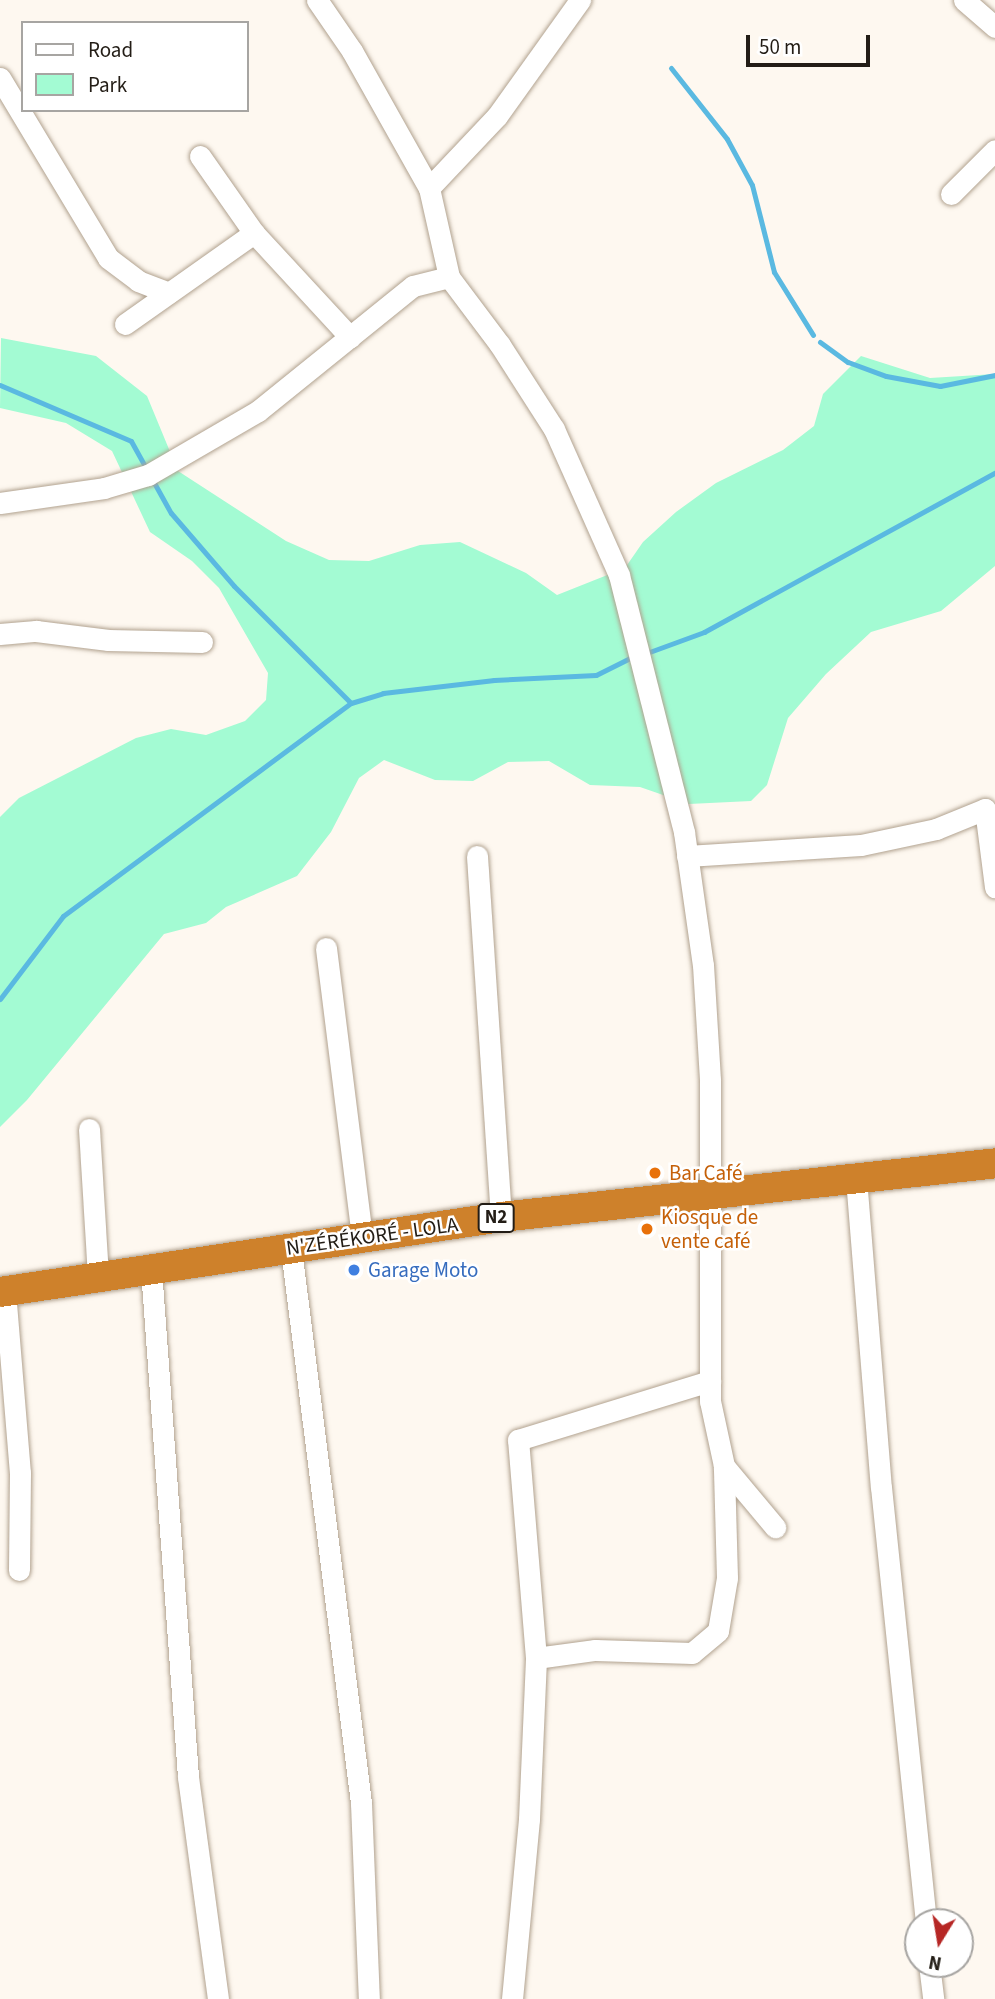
<!DOCTYPE html>
<meta charset="utf-8">
<style>
body{margin:0}
#map{position:relative;width:995px;height:1999px;overflow:hidden;background:#fef8f0;font-family:"Source Sans 3",sans-serif}
div>[style]{position:absolute}
.green>*{inset:0;background:#a3fbd3}
.stream>*{height:5px;margin:-2.5px;padding:0 2.5px;transform-origin:2.5px;border-radius:2.5px;background:#5ab9e1}
.roads{filter:drop-shadow(0 0 2px #b1a28f) drop-shadow(0 0 2px #b1a28f)}
.minor>*{height:21px;margin:-10.5px;padding:0 10.5px;transform-origin:10.5px;border-radius:10.5px;background:#fff}
.highway>*{height:30px;margin:-15px;padding:0 15px;transform-origin:15px;border-radius:15px;background:#ce812b}
.dots>*{width:19px;height:19px;translate:-50% -50%;box-sizing:border-box;border:4px solid #fff;border-radius:50%}
span{translate:-50% -50%;white-space:nowrap;text-align:center;line-height:1.15;-webkit-text-stroke:5px #fff;paint-order:stroke}
.shield-label span{padding:2px 5px;background:#fff;border:2px solid;border-radius:5px;-webkit-text-stroke-width:0}
.shield-label{font-size:19px;color:#231d16;font-weight:700}
.food-label{font-size:21px;color:#c56008}
.left{translate:0 -50%;text-align:left}
.street-label{font-size:21px;color:#231d16}
.shop-label{font-size:21px;color:#366cbe}
.legend{position:absolute;left:21px;top:21px;width:228px;height:91px;box-sizing:border-box;background:#fff;border:2px solid #a7a5a2;margin:0;padding:9px 12px;list-style:none;font-size:21px;color:#231d16}
.legend li{display:flex;align-items:center;gap:14px;height:35px}
.legend b{width:35px;border:2px solid #a7a5a2}
.north{position:absolute;left:904px;top:1908px;width:70px;height:70px;box-sizing:border-box;background:#fff;border:2px solid #a7a5a2;border-radius:50%;rotate:191deg;font-size:19px;font-weight:700;line-height:28px;text-align:center;color:#231d16}
.north::after{content:'';display:block;margin:auto;width:24px;height:32px;background:#b62725;clip-path:polygon(50% 0,100% 100%,50% 72%,0 100%)}
.scale{position:absolute;left:746px;top:35px;width:124px;height:32px;box-sizing:border-box;border:4px solid #231d16;border-top:0;padding-left:9px;font-size:21px;line-height:24px;white-space:nowrap;color:#231d16;-webkit-text-stroke:5px #fff;paint-order:stroke}
</style>
<div id="map">
<div class="green">
<i style="clip-path:polygon(1px 338px,96px 356px,147px 396px,178px 471px,286px 541px,329px 560px,369px 561px,420px 545px,460px 542px,526px 573px,557px 595px,625px 568px,643px 542px,676px 512px,716px 483px,783px 450px,814px 426px,823px 394px,861px 356px,930px 378px,995px 374px,995px 566px,941px 611px,871px 632px,826px 674px,788px 718px,767px 785px,751px 801px,689px 804px,640px 787px,590px 785px,549px 761px,508px 762px,473px 781px,435px 780px,384px 760px,359px 778px,331px 832px,297px 876px,226px 907px,206px 923px,164px 934px,27px 1100px,0 1127px,0 817px,19px 798px,136px 738px,171px 729px,206px 735px,245px 721px,266px 700px,268px 673px,219px 588px,192px 561px,150px 532px,112px 451px,66px 423px,0 408px)"></i>
</div>
<div class="stream">
<i style="left:671px;top:68px;width:90px;rotate:51.7deg"></i>
<i style="left:727px;top:139px;width:52px;rotate:61.5deg"></i>
<i style="left:752px;top:185px;width:90px;rotate:75.8deg"></i>
<i style="left:774px;top:272px;width:74px;rotate:58.2deg"></i>
<i style="left:820px;top:342px;width:34px;rotate:36deg"></i>
<i style="left:848px;top:362px;width:40px;rotate:20.2deg"></i>
<i style="left:886px;top:376px;width:55px;rotate:10.5deg"></i>
<i style="left:940px;top:386px;width:56px;rotate:-11.3deg"></i>
<i style="left:0;top:385px;width:142px;rotate:23.1deg"></i>
<i style="left:131px;top:441px;width:33px;rotate:61deg"></i>
<i style="left:152px;top:479px;width:39px;rotate:61deg"></i>
<i style="left:171px;top:513px;width:96px;rotate:49.2deg"></i>
<i style="left:234px;top:586px;width:165px;rotate:45deg"></i>
<i style="left:644px;top:654px;width:64px;rotate:-20.1deg"></i>
<i style="left:704px;top:632px;width:332px;rotate:-28.7deg"></i>
<i style="left:0;top:999px;width:104px;rotate:-52.8deg"></i>
<i style="left:63px;top:916px;width:358px;rotate:-36.5deg"></i>
<i style="left:351px;top:703px;width:34px;rotate:-17deg"></i>
<i style="left:383px;top:693px;width:112px;rotate:-6.7deg"></i>
<i style="left:494px;top:680px;width:102px;rotate:-2.8deg"></i>
<i style="left:596px;top:675px;width:42px;rotate:-26.6deg"></i>
</div>
<div class="roads">
<div class="minor">
<i style="left:317px;top:0;width:62px;rotate:55.5deg"></i>
<i style="left:352px;top:51px;width:157px;rotate:60.7deg"></i>
<i style="left:429px;top:188px;width:91px;rotate:77.3deg"></i>
<i style="left:449px;top:277px;width:85px;rotate:53.1deg"></i>
<i style="left:500px;top:345px;width:100px;rotate:57.3deg"></i>
<i style="left:554px;top:429px;width:160px;rotate:66deg"></i>
<i style="left:619px;top:575px;width:265px;rotate:75.8deg"></i>
<i style="left:684px;top:832px;width:134px;rotate:81.9deg"></i>
<i style="left:703px;top:965px;width:115px;rotate:86.5deg"></i>
<i style="left:710px;top:1080px;width:321px;rotate:90deg"></i>
<i style="left:710px;top:1401px;width:66px;rotate:77.8deg"></i>
<i style="left:724px;top:1466px;width:80px;rotate:50.1deg"></i>
<i style="left:964px;top:0;width:41px;rotate:41.1deg"></i>
<i style="left:0;top:78px;width:210px;rotate:59deg"></i>
<i style="left:108px;top:258px;width:38px;rotate:37deg"></i>
<i style="left:138px;top:281px;width:33px;rotate:21deg"></i>
<i style="left:200px;top:156px;width:94px;rotate:55deg"></i>
<i style="left:429px;top:188px;width:99px;rotate:-46.6deg"></i>
<i style="left:497px;top:116px;width:143px;rotate:-54.4deg"></i>
<i style="left:951px;top:194px;width:62px;rotate:-45deg"></i>
<i style="left:125px;top:324px;width:158px;rotate:-35.2deg"></i>
<i style="left:254px;top:233px;width:142px;rotate:47.3deg"></i>
<i style="left:0;top:503px;width:105px;rotate:-8.2deg"></i>
<i style="left:104px;top:488px;width:46px;rotate:-16.5deg"></i>
<i style="left:148px;top:475px;width:127px;rotate:-30.2deg"></i>
<i style="left:258px;top:411px;width:199px;rotate:-38.9deg"></i>
<i style="left:413px;top:286px;width:37px;rotate:-14deg"></i>
<i style="left:0;top:634px;width:36px;rotate:-5deg"></i>
<i style="left:36px;top:631px;width:73px;rotate:7.1deg"></i>
<i style="left:108px;top:640px;width:94px;rotate:1.2deg"></i>
<i style="left:477px;top:856px;width:362px;rotate:86.2deg"></i>
<i style="left:687px;top:856px;width:174px;rotate:-3.6deg"></i>
<i style="left:861px;top:845px;width:77px;rotate:-12deg"></i>
<i style="left:936px;top:829px;width:53px;rotate:-22.2deg"></i>
<i style="left:985px;top:809px;width:79px;rotate:82.7deg"></i>
<i style="left:326px;top:948px;width:292px;rotate:82.9deg"></i>
<i style="left:89px;top:1129px;width:148px;rotate:86.5deg"></i>
<i style="left:856px;top:1178px;width:310px;rotate:85.4deg"></i>
<i style="left:881px;top:1487px;width:437px;rotate:84.1deg"></i>
<i style="left:291px;top:1249px;width:558px;rotate:82.8deg"></i>
<i style="left:361px;top:1803px;width:196px;rotate:87.7deg"></i>
<i style="left:151px;top:1269px;width:509px;rotate:85.83deg"></i>
<i style="left:188px;top:1777px;width:224px;rotate:82.3deg"></i>
<i style="left:5px;top:1291px;width:183px;rotate:85.3deg"></i>
<i style="left:20px;top:1473px;width:97px;rotate:90.6deg"></i>
<i style="left:536px;top:1658px;width:60px;rotate:-7.7deg"></i>
<i style="left:595px;top:1650px;width:97px;rotate:1.8deg"></i>
<i style="left:692px;top:1653px;width:34px;rotate:-40deg"></i>
<i style="left:718px;top:1631px;width:54px;rotate:-80.4deg"></i>
<i style="left:727px;top:1578px;width:110px;rotate:-91.6deg"></i>
<i style="left:929px;top:1964px;width:35px;rotate:83deg"></i>
<i style="left:512px;top:1999px;width:181px;rotate:-84.6deg"></i>
<i style="left:529px;top:1819px;width:161px;rotate:-87.5deg"></i>
<i style="left:536px;top:1658px;width:219px;rotate:-94.7deg"></i>
<i style="left:518px;top:1440px;width:201px;rotate:-17.1deg"></i>
</div>
<div class="highway">
<i style="left:0;top:1292px;width:507px;rotate:-8.51deg"></i>
<i style="left:501px;top:1217px;width:497px;rotate:-6.2deg"></i>
</div>
</div>
<div class="dots">
<i style="left:655px;top:1173px;background:#e8710a"></i>
<i style="left:647px;top:1229px;background:#e8710a"></i>
<i style="left:354px;top:1270px;background:#3f7fe0"></i>
</div>
<div class="shield-label">
<span style="left:496px;top:1218px">N2</span>
</div>
<div class="food-label">
<span class="left" style="left:669px;top:1173px">Bar Café</span>
<span class="left" style="left:661px;top:1229px">Kiosque de<br>vente café</span>
</div>
<div class="street-label">
<span style="left:372px;top:1236px;rotate:-8deg">N'ZÉRÉKORÉ - LOLA</span>
</div>
<div class="shop-label">
<span class="left" style="left:368px;top:1270px">Garage Moto</span>
</div>
<ul class="legend">
<li><b style="height:9px;background:#fff"></b>Road</li>
<li><b style="height:19px;background:#a3fbd3"></b>Park</li>
</ul>
<div class="north">N</div>
<div class="scale">50 m</div>
</div>
